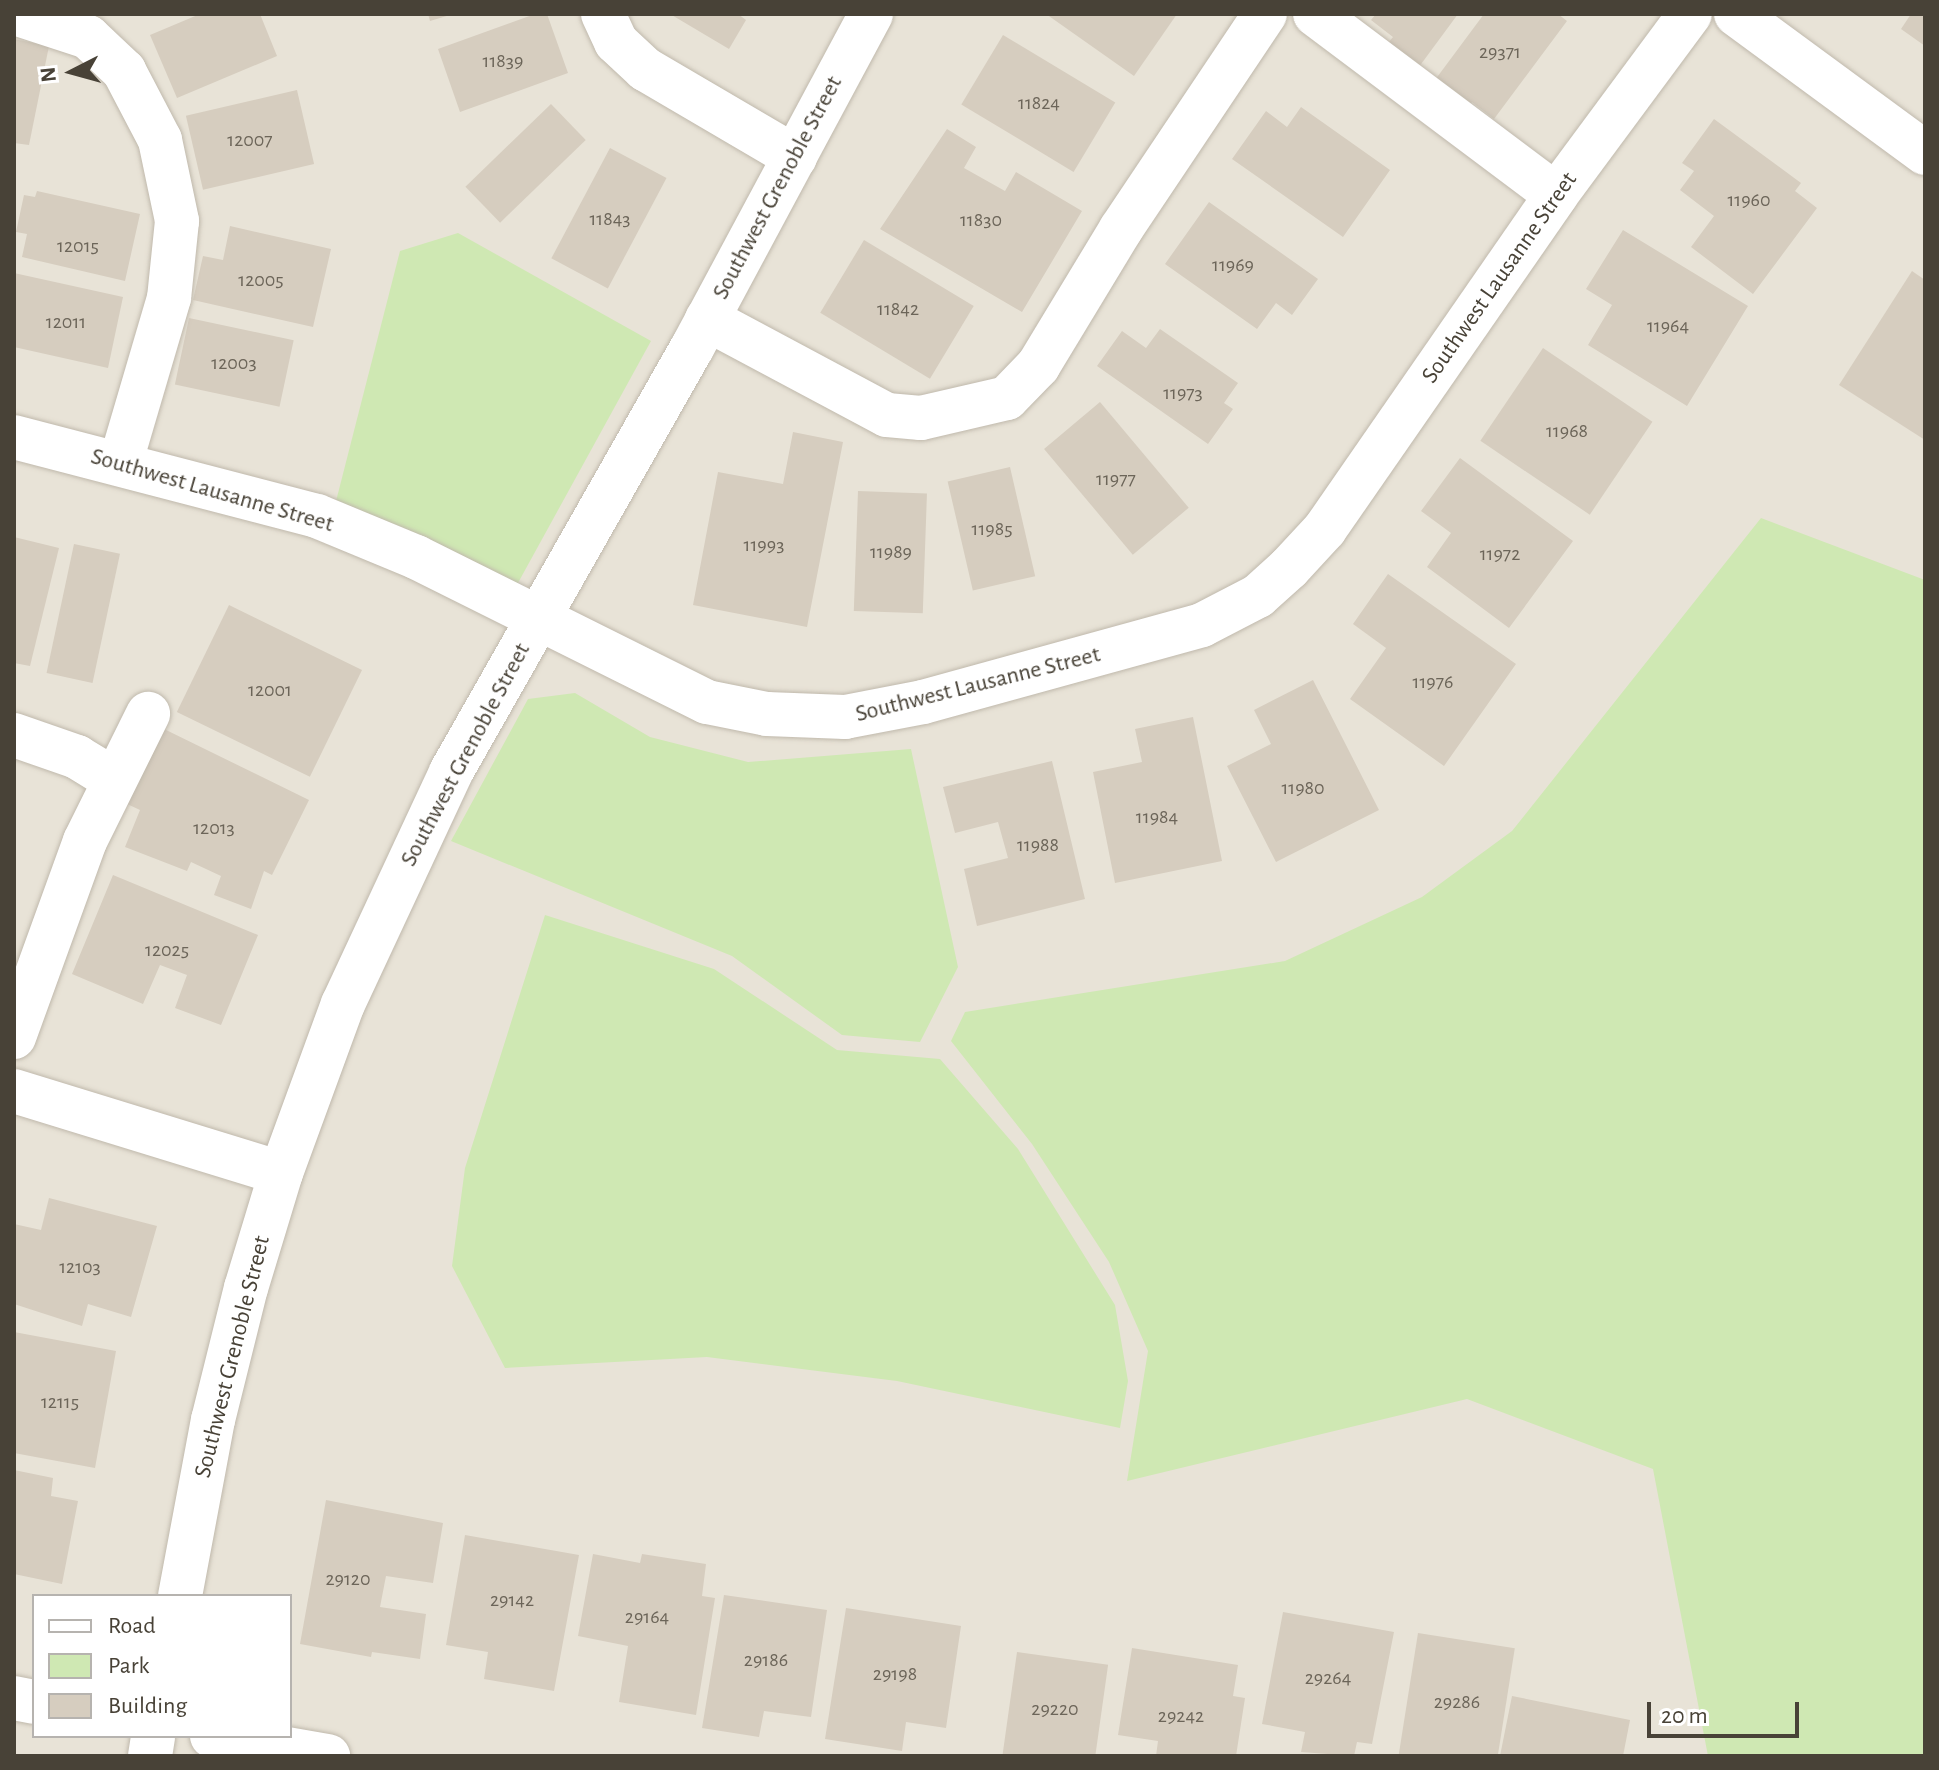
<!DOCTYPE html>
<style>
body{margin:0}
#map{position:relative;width:1939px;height:1770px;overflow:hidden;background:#f4f1e9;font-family:"Alegreya Sans",sans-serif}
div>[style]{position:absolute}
.residential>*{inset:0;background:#e8e3d7}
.green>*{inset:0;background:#cfe8b3}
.building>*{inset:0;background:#d6cdbf;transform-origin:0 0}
.roads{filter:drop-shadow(0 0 2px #c0b9ac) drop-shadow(0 0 2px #c0b9ac)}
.minor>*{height:44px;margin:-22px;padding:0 22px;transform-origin:22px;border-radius:22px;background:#fff}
span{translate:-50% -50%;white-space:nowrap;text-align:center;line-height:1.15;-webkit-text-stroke:6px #fff;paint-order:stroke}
.number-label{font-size:20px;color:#6c6559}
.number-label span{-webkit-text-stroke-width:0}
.street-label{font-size:24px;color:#484237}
.frame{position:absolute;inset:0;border:16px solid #484237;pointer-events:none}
.legend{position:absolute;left:32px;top:1594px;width:260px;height:144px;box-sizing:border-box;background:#fff;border:2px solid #b6b3af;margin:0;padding:10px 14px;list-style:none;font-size:24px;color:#484237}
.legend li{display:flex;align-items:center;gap:16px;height:40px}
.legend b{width:40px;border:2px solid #b6b3af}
.north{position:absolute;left:32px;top:32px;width:80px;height:80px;-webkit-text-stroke:6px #fff;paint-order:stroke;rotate:264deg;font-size:22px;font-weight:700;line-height:32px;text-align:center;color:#484237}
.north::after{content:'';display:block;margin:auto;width:28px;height:36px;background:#484237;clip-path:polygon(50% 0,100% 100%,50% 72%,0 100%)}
.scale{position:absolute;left:1647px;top:1702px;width:152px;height:36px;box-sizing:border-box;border:4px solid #484237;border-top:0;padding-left:10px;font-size:24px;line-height:28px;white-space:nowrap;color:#484237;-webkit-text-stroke:6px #fff;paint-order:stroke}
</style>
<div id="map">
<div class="residential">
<i style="clip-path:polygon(evenodd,14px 14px,1925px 14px,1925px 1756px,14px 1756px,14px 14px,34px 1596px,290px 1596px,290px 1736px,34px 1736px,34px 1596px)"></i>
</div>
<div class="green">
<i style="clip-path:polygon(458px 233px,651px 341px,513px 592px,334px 509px,400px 251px)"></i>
<i style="clip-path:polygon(1761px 518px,1925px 580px,1925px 1756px,1708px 1756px,1653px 1469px,1467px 1399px,1127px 1481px,1148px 1351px,1109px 1262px,1032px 1144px,951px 1041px,965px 1012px,1285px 961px,1422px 897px,1512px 831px)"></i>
<i style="clip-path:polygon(575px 693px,650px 737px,748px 762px,911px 749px,958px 967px,920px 1042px,842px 1035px,732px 956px,451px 841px,528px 699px)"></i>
<i style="clip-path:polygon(545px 915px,714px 969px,837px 1050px,940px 1059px,1018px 1149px,1115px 1305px,1128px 1381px,1120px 1428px,897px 1381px,707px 1357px,505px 1368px,452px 1266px,465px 1168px)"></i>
</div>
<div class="building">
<i style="clip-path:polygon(200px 14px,260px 14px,277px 56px,177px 98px,150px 35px)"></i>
<i style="clip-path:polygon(428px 14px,450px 14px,450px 15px,430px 21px)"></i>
<i style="clip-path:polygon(535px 14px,547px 14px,568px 73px,460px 112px,438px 49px)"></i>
<i style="clip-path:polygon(670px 14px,738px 14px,746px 20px,729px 49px)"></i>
<i style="clip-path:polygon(1046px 14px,1177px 14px,1134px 76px)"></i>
<i style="clip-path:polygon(1376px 14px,1458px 14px,1413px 75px,1382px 51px,1393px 37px,1371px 20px)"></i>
<i style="clip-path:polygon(1484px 14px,1558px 14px,1567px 21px,1494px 119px,1472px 102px,1466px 110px,1432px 84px)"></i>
<i style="clip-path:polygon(1911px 14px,1925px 14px,1925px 46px,1901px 29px)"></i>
<i style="left:1003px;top:35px;width:131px;height:81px;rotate:31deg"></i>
<i style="clip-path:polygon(14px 39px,49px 46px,29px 145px,14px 143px)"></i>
<i style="left:297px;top:90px;width:76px;height:114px;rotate:77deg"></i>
<i style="left:551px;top:104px;width:50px;height:119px;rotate:46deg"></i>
<i style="clip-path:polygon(1301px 107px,1390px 170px,1343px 237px,1232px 159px,1266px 111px,1287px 127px)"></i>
<i style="clip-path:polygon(1714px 119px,1801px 183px,1795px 191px,1817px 208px,1753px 294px,1691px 247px,1714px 216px,1680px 190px,1694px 171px,1682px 163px)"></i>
<i style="clip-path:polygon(947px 129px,976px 147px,964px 168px,1005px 191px,1016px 172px,1082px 211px,1022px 312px,880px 229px)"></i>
<i style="left:610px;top:148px;width:64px;height:125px;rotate:28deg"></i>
<i style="clip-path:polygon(37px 191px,140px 214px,125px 281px,22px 257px,27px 234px,16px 232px,24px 195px,35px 197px)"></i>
<i style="clip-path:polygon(1209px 202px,1318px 279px,1292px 315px,1276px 303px,1257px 329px,1165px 264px)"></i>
<i style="clip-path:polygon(230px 226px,331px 249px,313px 327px,193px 300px,203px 256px,223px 260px)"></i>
<i style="clip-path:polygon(1623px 230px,1748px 306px,1687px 406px,1588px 345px,1612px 305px,1586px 289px)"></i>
<i style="left:864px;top:240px;width:128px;height:85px;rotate:31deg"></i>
<i style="clip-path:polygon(1912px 271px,1925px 280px,1925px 440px,1839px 385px)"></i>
<i style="clip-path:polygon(14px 273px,123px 297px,108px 368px,14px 347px)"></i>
<i style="left:189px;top:318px;width:107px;height:68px;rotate:12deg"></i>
<i style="clip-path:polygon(1160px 329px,1238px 383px,1224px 403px,1233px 409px,1208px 444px,1097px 366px,1122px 331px,1146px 348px)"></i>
<i style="left:1543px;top:348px;width:132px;height:112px;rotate:34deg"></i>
<i style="left:1100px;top:402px;width:138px;height:73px;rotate:50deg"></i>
<i style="clip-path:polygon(793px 432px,843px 442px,807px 627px,693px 605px,718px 472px,783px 484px)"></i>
<i style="clip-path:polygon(1460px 458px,1573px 541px,1509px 628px,1427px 567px,1451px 533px,1421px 511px)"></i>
<i style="left:1010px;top:467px;width:112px;height:64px;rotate:77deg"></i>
<i style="left:858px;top:491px;width:69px;height:120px;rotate:2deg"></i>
<i style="clip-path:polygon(14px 537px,59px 548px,30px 666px,14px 663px)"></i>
<i style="left:74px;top:544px;width:47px;height:132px;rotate:12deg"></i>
<i style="clip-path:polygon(1388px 574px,1516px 664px,1444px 766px,1350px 699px,1386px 648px,1353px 624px)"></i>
<i style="left:229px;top:605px;width:148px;height:119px;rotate:26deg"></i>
<i style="clip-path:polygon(1313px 680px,1379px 810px,1276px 862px,1227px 766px,1271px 744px,1254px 710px)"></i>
<i style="clip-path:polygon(1193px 717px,1222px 861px,1115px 883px,1093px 772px,1142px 762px,1135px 729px)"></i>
<i style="clip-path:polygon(162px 728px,309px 800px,272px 875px,264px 871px,251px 909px,214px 895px,221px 876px,191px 862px,187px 871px,125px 847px,140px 810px,125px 803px)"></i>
<i style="clip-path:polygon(1052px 761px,1085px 899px,977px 926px,964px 869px,1008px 858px,998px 822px,955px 833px,943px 787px)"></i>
<i style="clip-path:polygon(113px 875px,258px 935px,221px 1025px,175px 1008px,187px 975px,160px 965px,143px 1004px,72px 974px)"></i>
<i style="clip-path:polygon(49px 1198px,157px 1226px,131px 1317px,88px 1304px,82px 1326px,14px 1304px,14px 1224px,41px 1230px)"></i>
<i style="clip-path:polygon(14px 1332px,116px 1351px,95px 1468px,14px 1453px)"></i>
<i style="clip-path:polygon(14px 1470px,53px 1478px,51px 1496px,78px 1501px,62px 1584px,14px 1574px)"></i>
<i style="clip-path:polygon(326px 1500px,443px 1523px,433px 1583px,386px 1576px,380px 1607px,426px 1614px,420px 1659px,372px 1652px,371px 1657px,300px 1644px)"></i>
<i style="clip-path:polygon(465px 1535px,579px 1555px,554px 1691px,484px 1679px,488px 1652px,446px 1645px)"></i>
<i style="clip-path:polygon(593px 1554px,640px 1563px,642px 1554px,706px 1564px,702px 1596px,715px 1598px,696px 1715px,619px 1702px,628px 1646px,578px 1636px)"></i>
<i style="clip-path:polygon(724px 1595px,827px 1610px,811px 1717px,764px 1711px,759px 1737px,702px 1728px)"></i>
<i style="clip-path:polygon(846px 1608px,961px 1626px,946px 1728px,906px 1722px,902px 1751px,825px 1739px)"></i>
<i style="clip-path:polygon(1283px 1612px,1394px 1632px,1372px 1744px,1357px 1742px,1354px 1756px,1301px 1752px,1305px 1732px,1262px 1724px)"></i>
<i style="left:1418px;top:1633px;width:98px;height:124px;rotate:9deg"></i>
<i style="clip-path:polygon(1132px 1648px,1238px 1665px,1233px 1696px,1245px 1698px,1236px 1756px,1156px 1756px,1158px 1741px,1118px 1735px)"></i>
<i style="left:1017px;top:1652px;width:92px;height:103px;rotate:8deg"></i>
<i style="clip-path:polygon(1512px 1696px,1630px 1720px,1623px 1756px,1500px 1756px)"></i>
</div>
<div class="roads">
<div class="minor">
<i style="left:18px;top:14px;width:74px;rotate:18.2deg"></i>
<i style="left:88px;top:37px;width:50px;rotate:43.4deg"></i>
<i style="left:124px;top:71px;width:78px;rotate:62.4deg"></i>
<i style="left:160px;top:140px;width:83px;rotate:78.1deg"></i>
<i style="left:177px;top:221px;width:77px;rotate:95.9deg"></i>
<i style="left:169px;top:298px;width:173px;rotate:106.4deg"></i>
<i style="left:603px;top:14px;width:31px;rotate:65deg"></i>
<i style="left:616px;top:42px;width:40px;rotate:43deg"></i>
<i style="left:645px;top:69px;width:174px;rotate:30.4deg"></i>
<i style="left:1315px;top:14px;width:301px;rotate:36.9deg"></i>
<i style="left:1736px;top:14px;width:235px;rotate:36.3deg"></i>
<i style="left:707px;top:319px;width:204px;rotate:28.1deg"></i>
<i style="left:887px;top:415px;width:34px;rotate:5deg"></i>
<i style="left:921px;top:418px;width:88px;rotate:-13.1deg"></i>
<i style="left:1007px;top:398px;width:45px;rotate:-45.9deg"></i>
<i style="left:1038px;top:366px;width:160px;rotate:-58.8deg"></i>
<i style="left:1121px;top:229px;width:259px;rotate:-56.2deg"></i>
<i style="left:14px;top:437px;width:313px;rotate:14.6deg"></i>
<i style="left:317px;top:516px;width:107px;rotate:22.5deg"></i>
<i style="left:416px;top:557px;width:325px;rotate:26.5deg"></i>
<i style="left:707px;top:702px;width:61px;rotate:11.3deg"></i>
<i style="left:767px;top:714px;width:78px;rotate:2.2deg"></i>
<i style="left:845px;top:717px;width:79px;rotate:-10.9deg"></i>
<i style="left:923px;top:702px;width:289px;rotate:-15.4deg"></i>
<i style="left:1202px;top:625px;width:63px;rotate:-27.4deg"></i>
<i style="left:1258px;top:596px;width:42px;rotate:-42.1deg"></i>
<i style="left:1289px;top:568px;width:53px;rotate:-47.3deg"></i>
<i style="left:1325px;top:529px;width:406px;rotate:-55.3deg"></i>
<i style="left:1556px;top:195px;width:225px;rotate:-53.5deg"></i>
<i style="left:14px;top:735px;width:67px;rotate:19.2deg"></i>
<i style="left:77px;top:757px;width:42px;rotate:31.4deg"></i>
<i style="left:14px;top:1037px;width:208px;rotate:-70.1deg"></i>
<i style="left:85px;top:841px;width:142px;rotate:-63.6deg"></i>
<i style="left:14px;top:1091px;width:279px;rotate:17.1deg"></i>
<i style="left:180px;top:1596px;width:179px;rotate:-79.4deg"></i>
<i style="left:213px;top:1420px;width:136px;rotate:-76deg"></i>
<i style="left:246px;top:1288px;width:120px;rotate:-73.1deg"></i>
<i style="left:281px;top:1173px;width:180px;rotate:-69.9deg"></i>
<i style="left:343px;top:1004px;width:256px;rotate:-65deg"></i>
<i style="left:451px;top:772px;width:488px;rotate:-60.4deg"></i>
<i style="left:692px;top:348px;width:379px;rotate:-61.8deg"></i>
<i style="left:14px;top:1698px;width:20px;rotate:11deg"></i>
<i style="left:212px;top:1736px;width:118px;rotate:9.8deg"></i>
<i style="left:150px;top:1756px;width:20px;rotate:-81deg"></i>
</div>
</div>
<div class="number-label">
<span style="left:1500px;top:52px">29371</span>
<span style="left:503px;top:61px">11839</span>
<span style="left:1039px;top:103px">11824</span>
<span style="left:250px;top:140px">12007</span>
<span style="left:1749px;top:200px">11960</span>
<span style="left:610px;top:219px">11843</span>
<span style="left:981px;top:220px">11830</span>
<span style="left:78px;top:246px">12015</span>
<span style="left:1233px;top:265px">11969</span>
<span style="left:261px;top:280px">12005</span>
<span style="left:898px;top:309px">11842</span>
<span style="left:66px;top:322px">12011</span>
<span style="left:1668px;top:326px">11964</span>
<span style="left:234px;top:363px">12003</span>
<span style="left:1183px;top:393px">11973</span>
<span style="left:1567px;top:431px">11968</span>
<span style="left:1116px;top:479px">11977</span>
<span style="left:992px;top:529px">11985</span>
<span style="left:764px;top:545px">11993</span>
<span style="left:891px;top:552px">11989</span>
<span style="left:1500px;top:554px">11972</span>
<span style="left:1433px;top:682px">11976</span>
<span style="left:270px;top:690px">12001</span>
<span style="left:1303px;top:788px">11980</span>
<span style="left:1157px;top:817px">11984</span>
<span style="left:214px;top:828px">12013</span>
<span style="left:1038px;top:845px">11988</span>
<span style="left:167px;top:950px">12025</span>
<span style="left:80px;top:1267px">12103</span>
<span style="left:60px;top:1402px">12115</span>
<span style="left:348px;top:1579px">29120</span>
<span style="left:512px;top:1600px">29142</span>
<span style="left:647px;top:1617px">29164</span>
<span style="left:766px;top:1660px">29186</span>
<span style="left:895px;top:1674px">29198</span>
<span style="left:1328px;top:1678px">29264</span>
<span style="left:1457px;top:1702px">29286</span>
<span style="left:1055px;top:1709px">29220</span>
<span style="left:1181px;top:1716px">29242</span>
</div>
<div class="street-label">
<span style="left:778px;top:188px;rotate:-62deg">Southwest Grenoble Street</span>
<span style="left:1500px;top:278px;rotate:-55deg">Southwest Lausanne Street</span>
<span style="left:212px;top:491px;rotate:16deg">Southwest Lausanne Street</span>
<span style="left:978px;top:685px;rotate:-14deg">Southwest Lausanne Street</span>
<span style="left:466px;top:755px;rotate:-62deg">Southwest Grenoble Street</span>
<span style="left:233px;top:1357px;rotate:-76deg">Southwest Grenoble Street</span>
</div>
<div class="frame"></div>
<ul class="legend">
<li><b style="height:10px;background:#fff"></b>Road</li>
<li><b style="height:22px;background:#cfe8b3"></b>Park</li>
<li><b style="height:22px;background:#d6cdbf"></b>Building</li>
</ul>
<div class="north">N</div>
<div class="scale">20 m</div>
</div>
